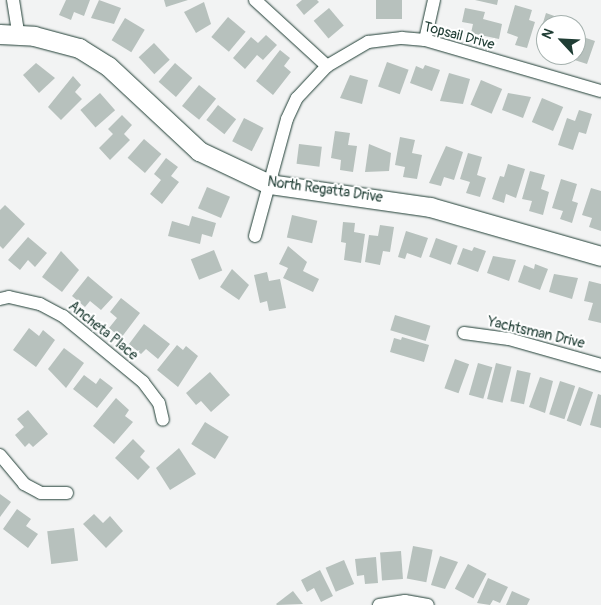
<!DOCTYPE html>
<style>
body{margin:0}
#map{position:relative;width:601px;height:605px;overflow:hidden;background:#f2f3f3;font-family:Pangolin,sans-serif}
div>[style]{position:absolute}
.building>*{inset:0;background:#b7c1bd;transform-origin:0 0}
.roads{filter:drop-shadow(0 0 1px #1f3d34) drop-shadow(0 0 1px #1f3d34)}
.street>*{height:12px;margin:-6px;padding:0 6px;transform-origin:6px;border-radius:6px;background:#fff}
.secondary>*{height:19px;margin:-9.5px;padding:0 9.5px;transform-origin:9.5px;border-radius:9.5px;background:#fff}
span{translate:-50% -50%;white-space:nowrap;text-align:center;line-height:1.15;-webkit-text-stroke:4px #fff;paint-order:stroke}
.street-label{font-size:14px;color:#1f3d34}
.north{position:absolute;left:536px;top:15px;width:50px;height:50px;box-sizing:border-box;background:#fff;border:1px solid #a5b1ae;border-radius:50%;rotate:295deg;font-size:14px;font-weight:700;line-height:20px;text-align:center;color:#1f3d34}
.north::after{content:'';display:block;margin:auto;width:18px;height:22px;background:#1f3d34;clip-path:polygon(50% 0,100% 100%,50% 72%,0 100%)}
</style>
<div id="map">
<div class="building">
<i style="clip-path:polygon(66px 0,90px 0,84px 16px,74px 12px,71px 20px,59px 15px)"></i>
<i style="clip-path:polygon(99px 0,121px 8px,114px 24px,91px 18px)"></i>
<i style="clip-path:polygon(164px 0,188px 0,166px 7px)"></i>
<i style="clip-path:polygon(302px 0,317px 0,319px 2px,304px 15px,296px 5px)"></i>
<i style="left:376px;top:0;width:26px;height:19px"></i>
<i style="clip-path:polygon(475px 0,498px 0,497px 5px)"></i>
<i style="clip-path:polygon(204px 2px,211px 24px,196px 33px,184px 12px)"></i>
<i style="clip-path:polygon(515px 5px,532px 10px,529px 20px,535px 22px,527px 48px,515px 45px,518px 37px,507px 33px)"></i>
<i style="left:329px;top:8px;width:23px;height:20px;rotate:50deg"></i>
<i style="clip-path:polygon(465px 8px,485px 12px,483px 19px,502px 24px,499px 39px,471px 33px,473px 24px,462px 22px)"></i>
<i style="clip-path:polygon(546px 13px,560px 18px,558px 25px,546px 25px,546px 41px,538px 39px)"></i>
<i style="left:228px;top:17px;width:23px;height:26px;rotate:40deg"></i>
<i style="left:125px;top:18px;width:23px;height:26px;rotate:31deg"></i>
<i style="clip-path:polygon(266px 35px,277px 45px,263px 60px,257px 55px,245px 69px,233px 58px,251px 37px,258px 43px)"></i>
<i style="clip-path:polygon(583px 37px,595px 41px,587px 64px,565px 57px,576px 55px,576px 40px,581px 41px)"></i>
<i style="left:154px;top:43px;width:23px;height:21px;rotate:47deg"></i>
<i style="clip-path:polygon(280px 50px,290px 58px,284px 66px,291px 72px,273px 95px,256px 81px)"></i>
<i style="left:387px;top:62px;width:23px;height:26px;rotate:20deg"></i>
<i style="clip-path:polygon(36px 63px,55px 78px,39px 93px,23px 75px)"></i>
<i style="left:175px;top:63px;width:23px;height:25px;rotate:41deg"></i>
<i style="clip-path:polygon(425px 65px,440px 70px,432px 91px,410px 83px,416px 66px,423px 69px)"></i>
<i style="clip-path:polygon(449px 73px,470px 79px,463px 104px,440px 101px)"></i>
<i style="clip-path:polygon(350px 75px,368px 80px,362px 104px,340px 98px)"></i>
<i style="clip-path:polygon(73px 76px,81px 85px,75px 92px,82px 99px,61px 120px,48px 107px)"></i>
<i style="left:481px;top:80px;width:23px;height:27px;rotate:23deg"></i>
<i style="left:199px;top:85px;width:22px;height:27px;rotate:39deg"></i>
<i style="left:100px;top:93px;width:23px;height:26px;rotate:49deg"></i>
<i style="clip-path:polygon(508px 93px,531px 97px,523px 118px,502px 110px)"></i>
<i style="left:542px;top:98px;width:23px;height:26px;rotate:23deg"></i>
<i style="left:218px;top:105px;width:23px;height:19px;rotate:38deg"></i>
<i style="clip-path:polygon(579px 110px,592px 114px,586px 134px,579px 132px,573px 150px,558px 145px,567px 118px,575px 121px)"></i>
<i style="clip-path:polygon(122px 115px,132px 125px,124px 134px,130px 140px,110px 160px,99px 148px,113px 134px,108px 129px)"></i>
<i style="left:244px;top:118px;width:22px;height:26px;rotate:27deg"></i>
<i style="clip-path:polygon(335px 131px,350px 133px,348px 145px,357px 146px,353px 172px,340px 170px,341px 160px,331px 158px)"></i>
<i style="clip-path:polygon(400px 137px,415px 140px,412px 153px,422px 155px,417px 179px,403px 177px,405px 167px,395px 165px)"></i>
<i style="left:144px;top:139px;width:23px;height:25px;rotate:41deg"></i>
<i style="left:299px;top:144px;width:23px;height:20px;rotate:7deg"></i>
<i style="clip-path:polygon(369px 144px,391px 153px,389px 171px,365px 172px)"></i>
<i style="clip-path:polygon(446px 146px,463px 152px,454px 180px,444px 177px,441px 186px,429px 183px)"></i>
<i style="clip-path:polygon(468px 153px,482px 157px,477px 175px,486px 178px,480px 197px,466px 193px,470px 182px,460px 179px)"></i>
<i style="clip-path:polygon(166px 158px,178px 167px,171px 176px,179px 182px,162px 204px,150px 194px,161px 180px,154px 174px)"></i>
<i style="clip-path:polygon(508px 164px,525px 169px,516px 198px,506px 194px,504px 203px,492px 199px,500px 176px,504px 177px)"></i>
<i style="clip-path:polygon(530px 171px,545px 175px,541px 189px,549px 192px,543px 215px,529px 211px,532px 201px,522px 199px)"></i>
<i style="clip-path:polygon(561px 179px,577px 184px,572px 201px,578px 203px,572px 223px,560px 219px,563px 211px,552px 208px)"></i>
<i style="left:207px;top:187px;width:25px;height:23px;rotate:23deg"></i>
<i style="clip-path:polygon(591px 188px,601px 191px,601px 231px,589px 227px,592px 218px,582px 215px)"></i>
<i style="clip-path:polygon(5px 205px,25px 224px,3px 249px,0 246px,0 210px)"></i>
<i style="left:292px;top:215px;width:26px;height:23px;rotate:13deg"></i>
<i style="clip-path:polygon(192px 216px,216px 223px,212px 237px,202px 234px,200px 244px,168px 236px,172px 221px,189px 226px)"></i>
<i style="clip-path:polygon(343px 222px,355px 223px,354px 232px,365px 234px,361px 263px,344px 260px,346px 243px,341px 242px)"></i>
<i style="clip-path:polygon(380px 225px,394px 227px,390px 252px,383px 251px,380px 265px,365px 262px,369px 235px,378px 236px)"></i>
<i style="clip-path:polygon(406px 231px,428px 238px,421px 258px,407px 253px,405px 259px,398px 257px)"></i>
<i style="clip-path:polygon(28px 237px,47px 253px,35px 267px,28px 260px,20px 270px,8px 260px)"></i>
<i style="left:436px;top:238px;width:23px;height:20px;rotate:20deg"></i>
<i style="clip-path:polygon(288px 246px,307px 262px,303px 271px,319px 279px,313px 292px,283px 278px,288px 268px,279px 264px)"></i>
<i style="clip-path:polygon(474px 247px,486px 251px,478px 272px,457px 264px,463px 248px,472px 251px)"></i>
<i style="left:214px;top:250px;width:22px;height:25px;rotate:68deg"></i>
<i style="clip-path:polygon(61px 251px,79px 270px,62px 292px,42px 277px)"></i>
<i style="clip-path:polygon(493px 256px,516px 260px,509px 281px,487px 273px)"></i>
<i style="clip-path:polygon(535px 264px,548px 269px,540px 290px,518px 282px,524px 265px,534px 269px)"></i>
<i style="clip-path:polygon(232px 269px,249px 285px,239px 300px,220px 287px)"></i>
<i style="clip-path:polygon(267px 272px,269px 281px,280px 279px,286px 308px,269px 311px,267px 301px,260px 303px,254px 275px)"></i>
<i style="clip-path:polygon(554px 274px,578px 278px,572px 299px,549px 292px)"></i>
<i style="clip-path:polygon(88px 276px,113px 297px,101px 310px,90px 301px,85px 307px,72px 296px)"></i>
<i style="clip-path:polygon(589px 281px,601px 284px,601px 323px,588px 320px,593px 303px,584px 301px)"></i>
<i style="clip-path:polygon(121px 298px,140px 313px,121px 338px,109px 328px,117px 318px,110px 312px)"></i>
<i style="left:395px;top:315px;width:37px;height:16px;rotate:17deg"></i>
<i style="clip-path:polygon(144px 324px,170px 344px,158px 359px,146px 349px,141px 354px,129px 344px)"></i>
<i style="clip-path:polygon(29px 328px,39px 336px,43px 330px,55px 340px,36px 367px,13px 350px)"></i>
<i style="clip-path:polygon(402px 337px,429px 345px,424px 362px,390px 352px,394px 338px,401px 340px)"></i>
<i style="clip-path:polygon(177px 345px,183px 350px,186px 346px,198px 356px,178px 387px,157px 370px)"></i>
<i style="clip-path:polygon(64px 348px,84px 363px,66px 388px,48px 369px)"></i>
<i style="left:455px;top:359px;width:15px;height:31px;rotate:20deg"></i>
<i style="left:478px;top:363px;width:15px;height:33px;rotate:16deg"></i>
<i style="left:496px;top:363px;width:16px;height:37px;rotate:14deg"></i>
<i style="left:517px;top:370px;width:14px;height:32px;rotate:12deg"></i>
<i style="clip-path:polygon(210px 372px,230px 395px,211px 412px,201px 401px,196px 405px,186px 393px)"></i>
<i style="clip-path:polygon(84px 375px,96px 384px,100px 378px,113px 388px,97px 408px,73px 389px)"></i>
<i style="clip-path:polygon(540px 377px,553px 381px,545px 413px,529px 407px)"></i>
<i style="left:560px;top:381px;width:16px;height:35px;rotate:18deg"></i>
<i style="left:579px;top:387px;width:15px;height:36px;rotate:20deg"></i>
<i style="clip-path:polygon(598px 394px,601px 395px,601px 428px,590px 425px)"></i>
<i style="clip-path:polygon(116px 398px,129px 410px,125px 416px,133px 422px,114px 444px,93px 426px)"></i>
<i style="clip-path:polygon(28px 410px,48px 434px,33px 447px,29px 443px,25px 447px,15px 435px,24px 427px,17px 419px)"></i>
<i style="left:205px;top:422px;width:28px;height:26px;rotate:32deg"></i>
<i style="clip-path:polygon(133px 439px,145px 451px,140px 457px,150px 467px,138px 480px,115px 458px)"></i>
<i style="clip-path:polygon(179px 448px,196px 474px,170px 490px,156px 468px)"></i>
<i style="clip-path:polygon(0 494px,11px 502px,0 517px)"></i>
<i style="clip-path:polygon(17px 509px,31px 519px,26px 526px,38px 534px,28px 548px,3px 529px)"></i>
<i style="clip-path:polygon(94px 514px,103px 523px,110px 516px,123px 531px,106px 548px,83px 524px)"></i>
<i style="left:74px;top:528px;width:33px;height:27px;rotate:83deg"></i>
<i style="left:413px;top:546px;width:20px;height:33px;rotate:11deg"></i>
<i style="left:401px;top:551px;width:28px;height:21px;rotate:86deg"></i>
<i style="clip-path:polygon(440px 556px,458px 562px,445px 589px,431px 585px)"></i>
<i style="clip-path:polygon(376px 557px,378px 583px,365px 584px,364px 575px,357px 576px,355px 559px)"></i>
<i style="left:344px;top:560px;width:26px;height:20px;rotate:67deg"></i>
<i style="left:468px;top:564px;width:21px;height:28px;rotate:28deg"></i>
<i style="clip-path:polygon(320px 570px,333px 596px,321px 602px,314px 588px,307px 592px,301px 580px)"></i>
<i style="clip-path:polygon(488px 578px,508px 587px,500px 603px,493px 600px,490px 605px,477px 603px)"></i>
<i style="clip-path:polygon(293px 591px,303px 604px,277px 605px,276px 604px)"></i>
<i style="clip-path:polygon(512px 591px,530px 599px,527px 605px,506px 605px)"></i>
</div>
<div class="roads">
<div class="street">
<i style="left:13px;top:0;width:33px;rotate:81deg"></i>
<i style="left:255px;top:0;width:98px;rotate:42.5deg"></i>
<i style="left:425px;top:40px;width:41px;rotate:-77.3deg"></i>
<i style="left:255px;top:236px;width:121px;rotate:-74.7deg"></i>
<i style="left:287px;top:119px;width:23px;rotate:-65deg"></i>
<i style="left:297px;top:98px;width:44px;rotate:-46.8deg"></i>
<i style="left:327px;top:66px;width:48px;rotate:-30.3deg"></i>
<i style="left:368px;top:42px;width:34px;rotate:-7deg"></i>
<i style="left:402px;top:38px;width:23px;rotate:5deg"></i>
<i style="left:425px;top:40px;width:183px;rotate:16.2deg"></i>
<i style="left:0;top:299px;width:9px;rotate:-13deg"></i>
<i style="left:9px;top:297px;width:32px;rotate:13deg"></i>
<i style="left:40px;top:304px;width:26px;rotate:28deg"></i>
<i style="left:63px;top:316px;width:104px;rotate:39.5deg"></i>
<i style="left:143px;top:382px;width:26px;rotate:53deg"></i>
<i style="left:159px;top:403px;width:17px;rotate:77deg"></i>
<i style="left:464px;top:333px;width:45px;rotate:7.6deg"></i>
<i style="left:509px;top:339px;width:96px;rotate:15.8deg"></i>
<i style="left:0;top:455px;width:38px;rotate:50deg"></i>
<i style="left:24px;top:484px;width:19px;rotate:28deg"></i>
<i style="left:41px;top:493px;width:26px"></i>
<i style="left:379px;top:605px;width:26px;rotate:-9deg"></i>
<i style="left:405px;top:601px;width:23px;rotate:10deg"></i>
</div>
<div class="secondary">
<i style="left:0;top:34px;width:34px;rotate:3deg"></i>
<i style="left:34px;top:36px;width:47px;rotate:14.9deg"></i>
<i style="left:79px;top:48px;width:34px;rotate:32deg"></i>
<i style="left:108px;top:66px;width:125px;rotate:43deg"></i>
<i style="left:199px;top:151px;width:77px;rotate:25.2deg"></i>
<i style="left:269px;top:184px;width:163px;rotate:8.1deg"></i>
<i style="left:430px;top:207px;width:178px;rotate:16deg"></i>
</div>
</div>
<div class="street-label">
<span style="left:459px;top:36px;rotate:15deg">Topsail Drive</span>
<span style="left:325px;top:190px;rotate:8deg">North Regatta Drive</span>
<span style="left:103px;top:331px;rotate:39deg">Ancheta Place</span>
<span style="left:536px;top:333px;rotate:13deg">Yachtsman Drive</span>
</div>
<div class="north">N</div>
</div>
